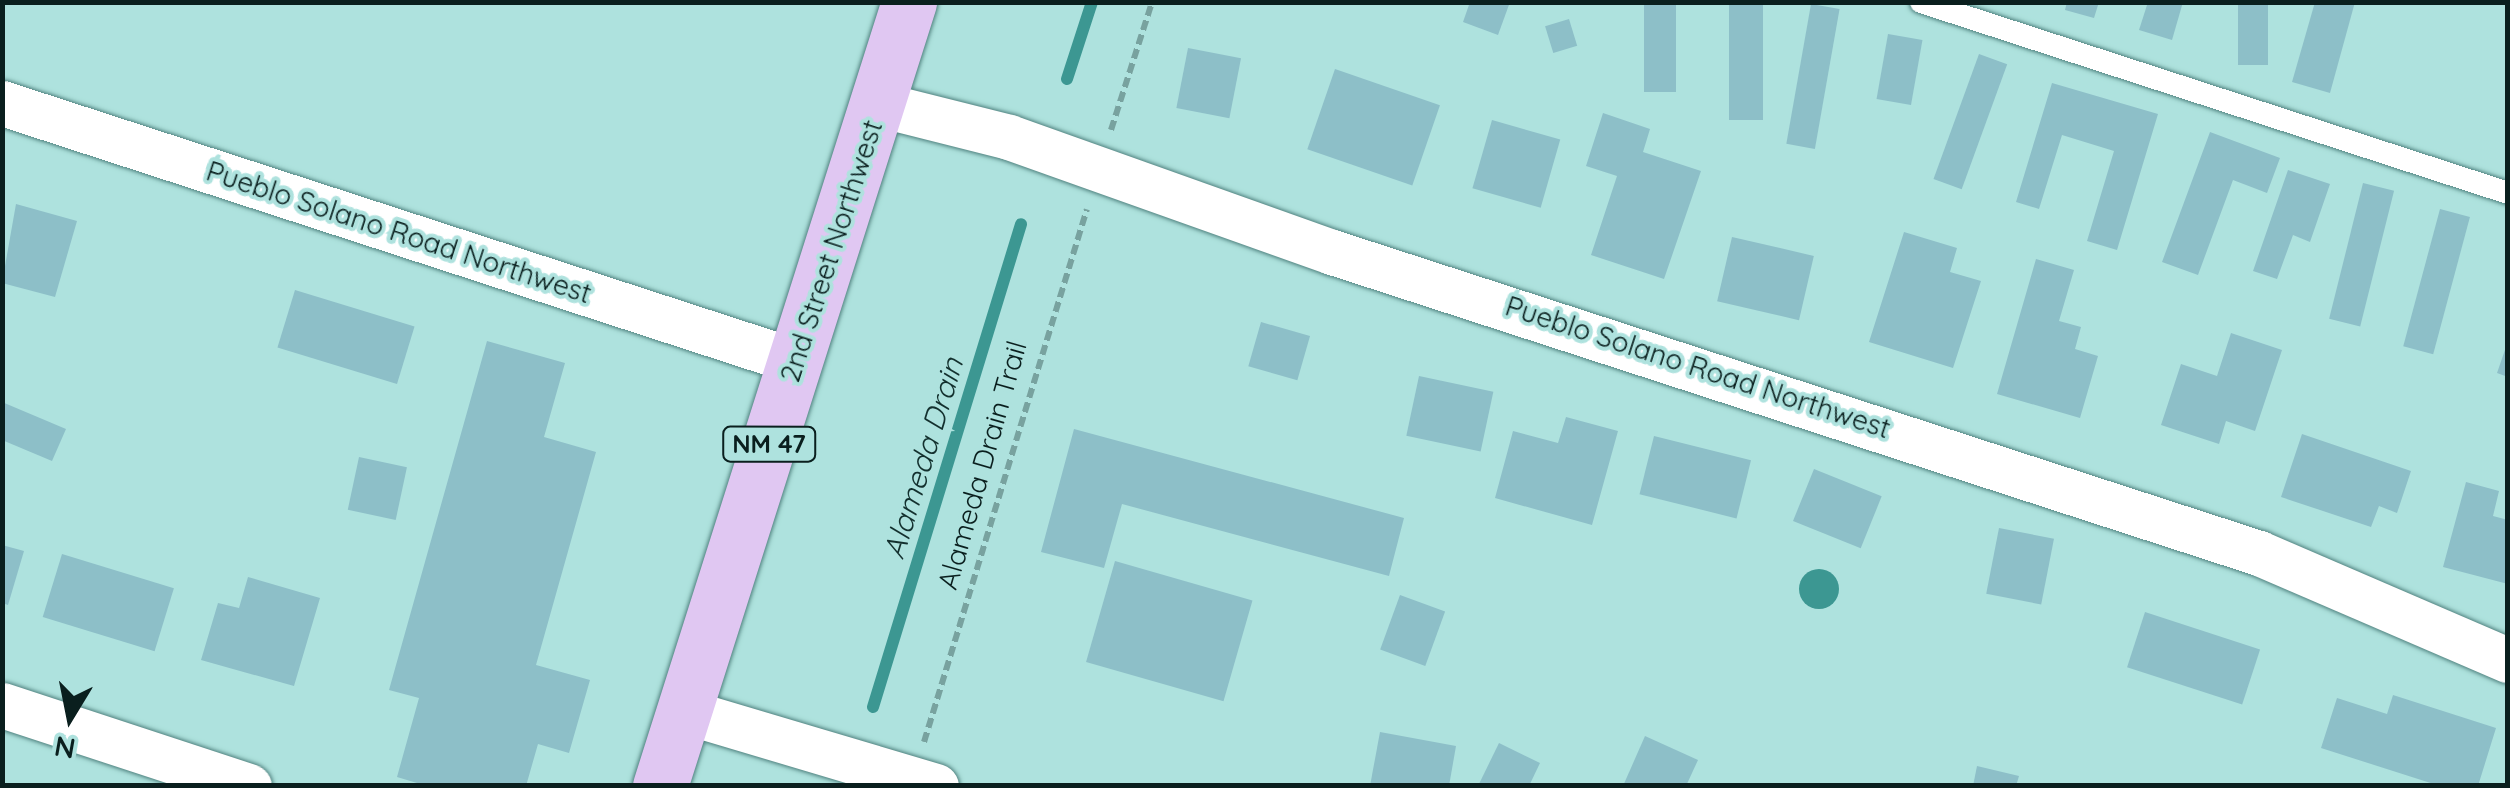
<!DOCTYPE html>
<style>
body{margin:0}
#map{position:relative;width:2510px;height:788px;overflow:hidden;background:#aee2de;font-family:Quicksand,sans-serif}
div>[style]{position:absolute}
.water>*{inset:0;background:#3c9792}
.round{border-radius:50%}
.stream>*{height:12px;margin:-6px;padding:0 6px;transform-origin:6px;border-radius:6px;background:#3c9792}
.building>*{inset:0;background:#8dbfc8;transform-origin:0 0}
.path>*{height:6px;margin-top:-3px;transform-origin:0;background:repeating-linear-gradient(90deg,#78a29f 0 10px,transparent 0 15px)}
.roads{filter:drop-shadow(0 0 2px #50827f) drop-shadow(0 0 2px #50827f)}
.service>*{height:22px;margin:-11px;padding:0 11px;transform-origin:11px;border-radius:11px;background:#fff}
.minor>*{height:45px;margin:-22.5px;padding:0 22.5px;transform-origin:22.5px;border-radius:22.5px;background:#fff}
.primary>*{height:55px;margin:-27.5px;padding:0 27.5px;transform-origin:27.5px;border-radius:27.5px;background:#e0c7f2}
span{translate:-50% -50%;white-space:nowrap;text-align:center;line-height:1.15;-webkit-text-stroke:8px #aee2de;paint-order:stroke}
.shield-label span{padding:2px 8px;background:#aee2de;border:2px solid;border-radius:8px;-webkit-text-stroke-width:0}
.shield-label{font-size:25px;color:#0a1f1e;font-weight:700}
.street-label{font-size:28px;color:#0a1f1e}
.water-label{font-size:30px;color:#13302e;font-style:italic}
.frame{position:absolute;inset:0;border:5px solid #0a1f1e;pointer-events:none}
.north{position:absolute;left:20px;top:668px;width:100px;height:100px;-webkit-text-stroke:8px #aee2de;paint-order:stroke;rotate:190deg;font-size:28px;font-weight:700;line-height:40px;text-align:center;color:#0a1f1e}
.north::after{content:'';display:block;margin:auto;width:35px;height:45px;background:#0a1f1e;clip-path:polygon(50% 0,100% 100%,50% 72%,0 100%)}
</style>
<div id="map">
<div class="water">
<i class="round" style="left:1799px;top:569px;width:40px;height:40px"></i>
</div>
<div class="stream">
<i style="left:1067px;top:79px;width:81px;rotate:-72deg"></i>
<i style="left:873px;top:707px;width:505px;rotate:-72.96deg"></i>
</div>
<div class="building">
<i style="clip-path:polygon(1470px 2px,1510px 2px,1498px 35px,1463px 22px)"></i>
<i style="left:1644px;top:2px;width:32px;height:90px"></i>
<i style="clip-path:polygon(2067px 2px,2099px 2px,2094px 18px,2065px 10px)"></i>
<i style="clip-path:polygon(2148px 2px,2183px 2px,2172px 40px,2139px 30px)"></i>
<i style="left:2238px;top:2px;width:30px;height:63px"></i>
<i style="clip-path:polygon(2315px 2px,2355px 2px,2330px 93px,2292px 82px)"></i>
<i style="left:1729px;top:3px;width:34px;height:117px"></i>
<i style="left:1811px;top:4px;width:29px;height:142px;rotate:10deg"></i>
<i style="left:1569px;top:19px;width:28px;height:25px;rotate:73deg"></i>
<i style="left:1888px;top:34px;width:35px;height:66px;rotate:10deg"></i>
<i style="left:1188px;top:48px;width:54px;height:61px;rotate:11deg"></i>
<i style="left:1979px;top:54px;width:30px;height:133px;rotate:20deg"></i>
<i style="left:1335px;top:69px;width:111px;height:85px;rotate:19deg"></i>
<i style="clip-path:polygon(2052px 83px,2158px 114px,2117px 250px,2087px 241px,2114px 151px,2062px 135px,2039px 209px,2016px 202px)"></i>
<i style="clip-path:polygon(1603px 113px,1650px 129px,1643px 152px,1701px 171px,1664px 279px,1591px 255px,1617px 176px,1586px 166px)"></i>
<i style="left:1492px;top:120px;width:71px;height:71px;rotate:16deg"></i>
<i style="clip-path:polygon(2210px 132px,2280px 158px,2267px 193px,2233px 180px,2198px 275px,2162px 262px)"></i>
<i style="clip-path:polygon(2288px 170px,2330px 184px,2310px 242px,2293px 235px,2277px 279px,2253px 271px)"></i>
<i style="left:2363px;top:183px;width:32px;height:140px;rotate:14deg"></i>
<i style="clip-path:polygon(16px 204px,77px 221px,55px 297px,2px 283px)"></i>
<i style="left:2440px;top:209px;width:31px;height:142px;rotate:15deg"></i>
<i style="clip-path:polygon(1904px 232px,1957px 248px,1950px 272px,1981px 281px,1953px 368px,1869px 342px)"></i>
<i style="left:1732px;top:237px;width:84px;height:66px;rotate:13deg"></i>
<i style="clip-path:polygon(2036px 259px,2074px 270px,2059px 321px,2081px 327px,2075px 349px,2098px 356px,2080px 418px,1997px 394px)"></i>
<i style="left:295px;top:290px;width:125px;height:60px;rotate:17deg"></i>
<i style="left:1261px;top:322px;width:51px;height:46px;rotate:16deg"></i>
<i style="clip-path:polygon(2231px 333px,2282px 350px,2255px 431px,2226px 421px,2219px 444px,2161px 425px,2181px 364px,2217px 376px)"></i>
<i style="clip-path:polygon(487px 341px,565px 363px,544px 437px,596px 452px,536px 665px,590px 680px,569px 753px,538px 744px,526px 786px,427px 786px,397px 777px,419px 698px,389px 690px)"></i>
<i style="clip-path:polygon(2507px 344px,2508px 344px,2508px 377px,2497px 373px)"></i>
<i style="left:1419px;top:376px;width:76px;height:61px;rotate:12deg"></i>
<i style="clip-path:polygon(2px 402px,66px 429px,52px 461px,2px 440px)"></i>
<i style="clip-path:polygon(1566px 417px,1618px 431px,1592px 525px,1495px 498px,1513px 431px,1558px 443px)"></i>
<i style="clip-path:polygon(1074px 429px,1404px 518px,1389px 576px,1122px 504px,1104px 568px,1041px 552px)"></i>
<i style="clip-path:polygon(2302px 434px,2411px 471px,2397px 513px,2379px 506px,2371px 527px,2281px 497px)"></i>
<i style="left:1654px;top:436px;width:100px;height:60px;rotate:14deg"></i>
<i style="left:359px;top:457px;width:49px;height:54px;rotate:12deg"></i>
<i style="left:1814px;top:469px;width:73px;height:56px;rotate:22deg"></i>
<i style="clip-path:polygon(2466px 482px,2499px 491px,2493px 516px,2508px 520px,2508px 584px,2443px 567px)"></i>
<i style="left:1999px;top:528px;width:56px;height:67px;rotate:11deg"></i>
<i style="clip-path:polygon(2px 545px,24px 551px,8px 605px,2px 603px)"></i>
<i style="left:62px;top:554px;width:117px;height:66px;rotate:17deg"></i>
<i style="left:1115px;top:561px;width:143px;height:105px;rotate:16deg"></i>
<i style="clip-path:polygon(248px 577px,320px 598px,294px 686px,201px 660px,218px 603px,239px 608px)"></i>
<i style="left:1400px;top:595px;width:48px;height:58px;rotate:20deg"></i>
<i style="left:2145px;top:612px;width:121px;height:58px;rotate:18deg"></i>
<i style="clip-path:polygon(2393px 695px,2496px 728px,2478px 786px,2440px 786px,2321px 748px,2337px 698px,2387px 714px)"></i>
<i style="clip-path:polygon(1380px 732px,1456px 746px,1449px 786px,1370px 786px)"></i>
<i style="clip-path:polygon(1645px 736px,1698px 760px,1686px 786px,1623px 786px)"></i>
<i style="clip-path:polygon(1499px 743px,1540px 763px,1529px 786px,1478px 786px)"></i>
<i style="clip-path:polygon(1977px 766px,2019px 776px,2016px 786px,1973px 786px)"></i>
</div>
<div class="path">
<i style="left:1111px;top:130px;width:134px;rotate:-72.2deg"></i>
<i style="left:924px;top:742px;width:557px;rotate:-73deg"></i>
</div>
<div class="roads">
<div class="service">
<i style="left:1921px;top:2px;width:617px;rotate:18.02deg"></i>
</div>
<div class="minor">
<i style="left:2px;top:103px;width:834px;rotate:18.02deg"></i>
<i style="left:878px;top:104px;width:135px;rotate:14.1deg"></i>
<i style="left:1009px;top:137px;width:343px;rotate:19.6deg"></i>
<i style="left:1332px;top:252px;width:975px;rotate:17.99deg"></i>
<i style="left:2259px;top:553px;width:271px;rotate:23.3deg"></i>
<i style="left:2px;top:705px;width:260px;rotate:18.2deg"></i>
<i style="left:684px;top:711px;width:263px;rotate:16.6deg"></i>
</div>
<div class="primary">
<i style="left:660px;top:786px;width:823px;rotate:-72.38deg"></i>
</div>
</div>
<div class="shield-label">
<span style="left:769px;top:444px">NM 47</span>
</div>
<div class="street-label">
<span style="left:399px;top:232px;rotate:18deg">Pueblo Solano Road Northwest</span>
<span style="left:831px;top:251px;rotate:-72deg">2nd Street Northwest</span>
<span style="left:1698px;top:367px;rotate:18deg">Pueblo Solano Road Northwest</span>
<span style="left:982px;top:465px;rotate:-74deg">Alameda Drain Trail</span>
</div>
<div class="water-label">
<span style="left:923px;top:458px;rotate:-73deg">Alameda Drain</span>
</div>
<div class="frame"></div>
<div class="north">N</div>
</div>
